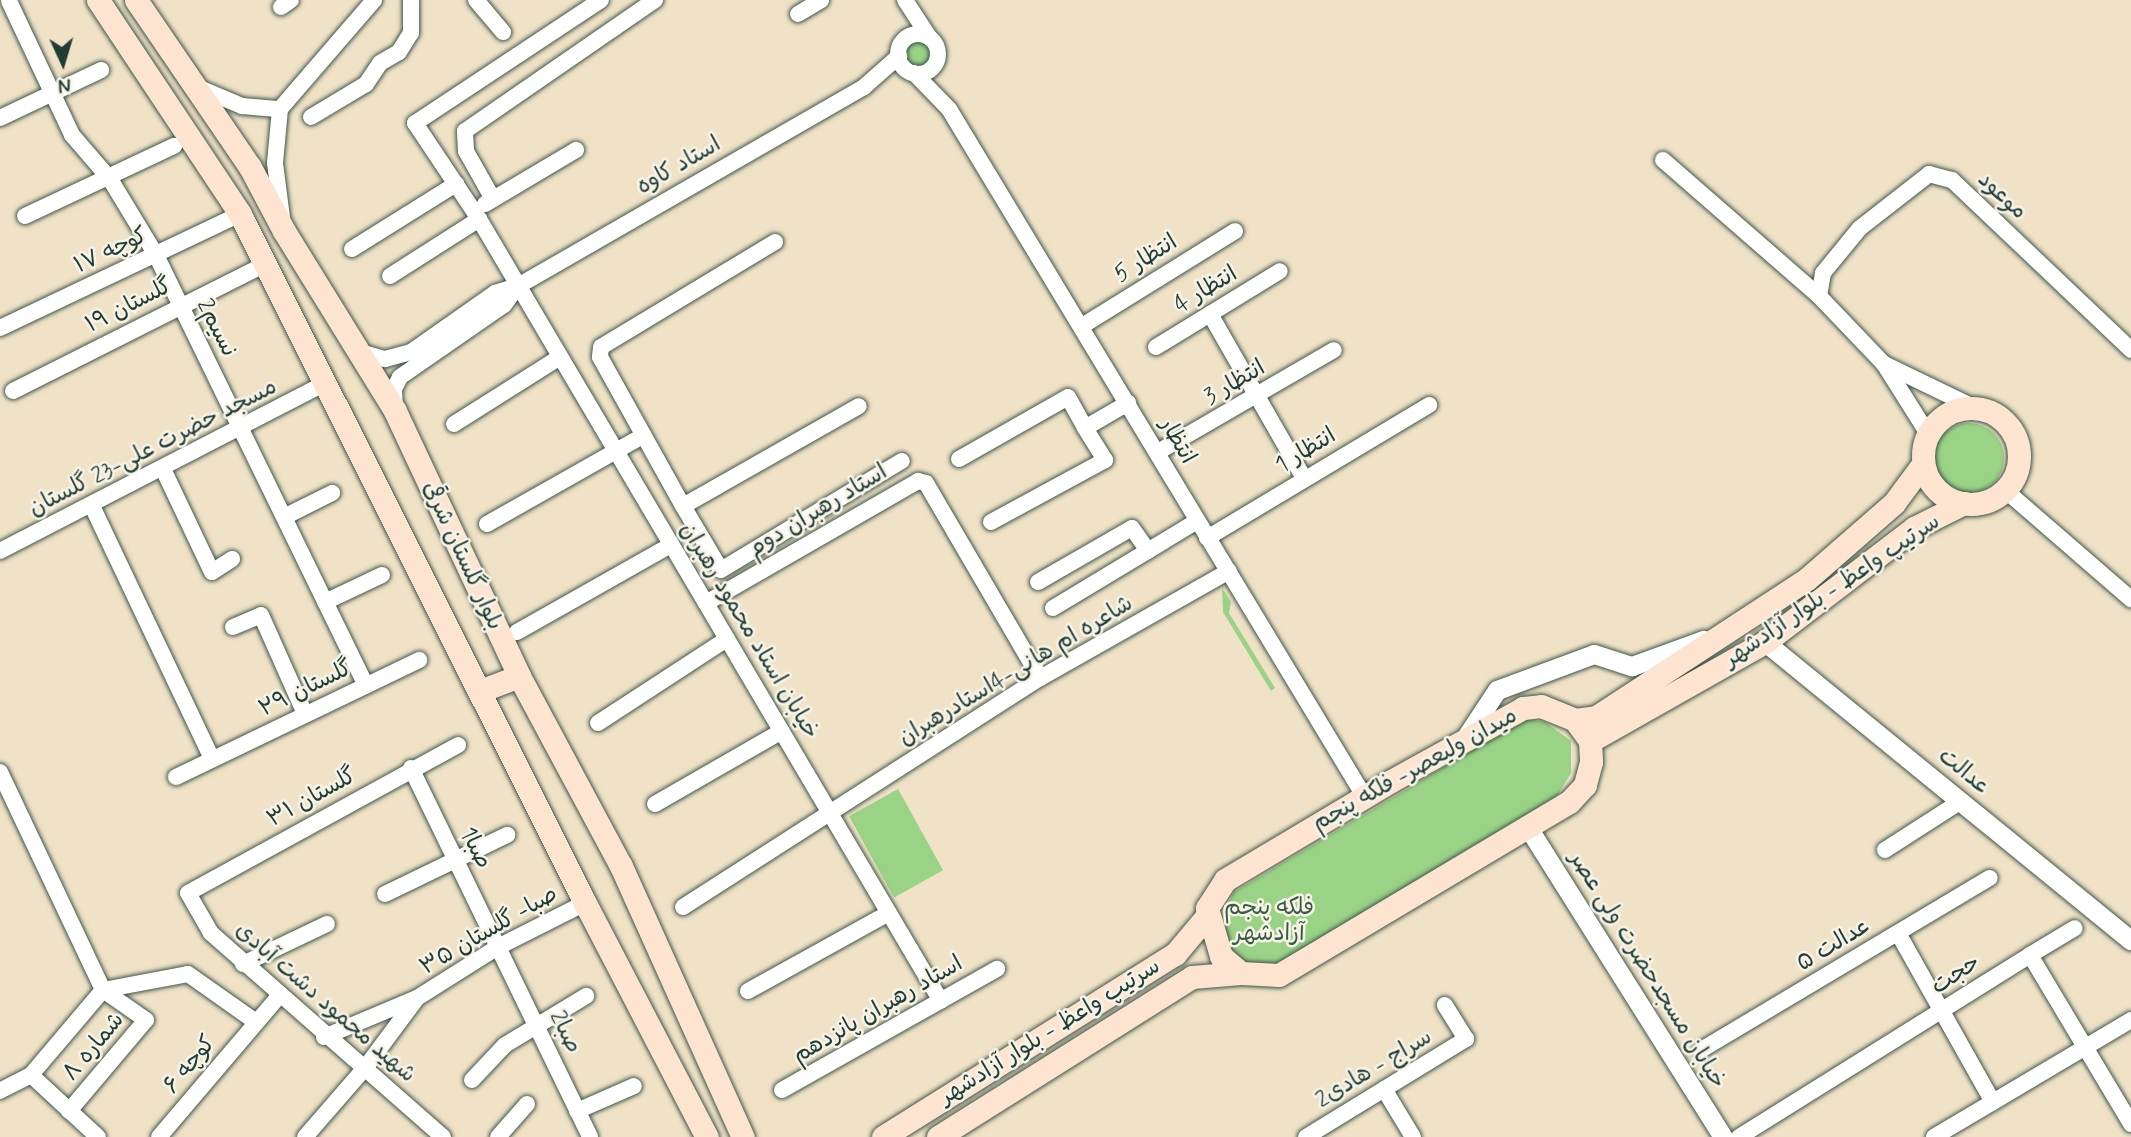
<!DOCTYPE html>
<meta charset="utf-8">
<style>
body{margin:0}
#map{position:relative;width:2131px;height:1137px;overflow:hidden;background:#f0e2c6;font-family:Mynerve,"Playpen Sans Arabic",sans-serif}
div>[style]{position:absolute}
.green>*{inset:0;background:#9ad386;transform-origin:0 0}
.round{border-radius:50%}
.roads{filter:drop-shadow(0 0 2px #3e564a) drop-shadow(0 0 2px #3e564a)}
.minor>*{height:16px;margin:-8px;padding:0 8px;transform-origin:8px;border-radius:8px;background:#fff}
.minor>.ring{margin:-8px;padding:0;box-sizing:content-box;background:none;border:16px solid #fff;border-radius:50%}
.tertiary>*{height:19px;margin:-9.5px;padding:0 9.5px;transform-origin:9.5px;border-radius:9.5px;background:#fff}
.secondary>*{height:23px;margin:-11.5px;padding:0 11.5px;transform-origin:11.5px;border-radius:11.5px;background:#fde4d0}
.secondary>.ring{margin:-11.5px;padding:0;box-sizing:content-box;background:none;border:23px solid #fde4d0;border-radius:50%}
span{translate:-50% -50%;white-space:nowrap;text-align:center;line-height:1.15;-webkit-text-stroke:5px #f7f3e8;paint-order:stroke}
.street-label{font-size:23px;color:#1f3d34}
.park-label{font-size:23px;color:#385b44}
.north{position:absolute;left:28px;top:28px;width:70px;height:70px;-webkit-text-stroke:5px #f7f3e8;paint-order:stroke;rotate:176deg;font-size:19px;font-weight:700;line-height:28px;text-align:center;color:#1f3d34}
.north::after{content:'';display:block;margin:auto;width:24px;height:32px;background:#1f3d34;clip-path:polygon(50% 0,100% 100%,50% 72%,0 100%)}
</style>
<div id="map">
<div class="green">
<i class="round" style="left:903px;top:38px;width:32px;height:32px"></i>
<i class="round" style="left:1934px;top:423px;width:70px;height:70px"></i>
<i style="clip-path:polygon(1222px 588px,1231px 602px,1229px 613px,1275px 688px,1271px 691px,1223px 612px)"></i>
<i style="clip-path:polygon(1525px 719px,1545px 722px,1571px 741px,1571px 773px,1557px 796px,1265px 973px,1243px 967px,1227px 940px,1221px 918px,1234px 892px)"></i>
<i style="left:898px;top:789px;width:93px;height:56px;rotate:61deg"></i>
</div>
<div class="roads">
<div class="minor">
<i style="left:476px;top:0;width:42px;rotate:49.8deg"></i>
<i style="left:601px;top:0;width:223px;rotate:146.5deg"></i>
<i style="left:415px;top:123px;width:115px;rotate:56.3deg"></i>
<i style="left:479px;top:219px;width:908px;rotate:59.43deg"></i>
<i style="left:905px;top:0;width:44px;rotate:57deg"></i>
<i style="left:9px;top:1px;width:148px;rotate:64.8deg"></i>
<i style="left:72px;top:135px;width:58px;rotate:49.2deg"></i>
<i style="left:110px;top:179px;width:89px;rotate:58.8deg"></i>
<i style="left:156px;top:255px;width:479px;rotate:64deg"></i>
<i style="left:281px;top:7px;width:12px;rotate:-35deg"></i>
<i style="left:798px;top:14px;width:27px;rotate:-31deg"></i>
<i class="ring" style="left:898px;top:34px;width:24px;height:24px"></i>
<i style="left:914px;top:73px;width:50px;rotate:45.8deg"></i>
<i style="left:949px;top:109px;width:803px;rotate:58.86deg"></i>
<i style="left:199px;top:88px;width:47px;rotate:22.7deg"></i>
<i style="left:242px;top:106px;width:38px;rotate:5deg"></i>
<i style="left:280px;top:109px;width:144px;rotate:-49.2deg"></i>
<i style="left:280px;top:109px;width:54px;rotate:95.3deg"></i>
<i style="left:275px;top:163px;width:55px;rotate:82.7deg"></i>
<i style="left:311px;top:117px;width:64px;rotate:-31deg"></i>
<i style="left:366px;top:84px;width:25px;rotate:-56deg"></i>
<i style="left:380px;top:63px;width:22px;rotate:-30deg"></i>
<i style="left:399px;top:52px;width:22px;rotate:-58deg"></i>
<i style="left:411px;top:33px;width:33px;rotate:-90deg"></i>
<i style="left:0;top:118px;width:112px;rotate:-25.4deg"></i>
<i style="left:1663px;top:160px;width:207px;rotate:41.1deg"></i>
<i style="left:1819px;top:296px;width:94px;rotate:46.3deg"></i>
<i style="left:1884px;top:364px;width:83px;rotate:57.8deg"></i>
<i style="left:493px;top:199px;width:55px;rotate:-119.4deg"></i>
<i style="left:466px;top:151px;width:20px;rotate:-93deg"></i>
<i style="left:465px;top:131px;width:231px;rotate:-34.6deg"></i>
<i style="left:485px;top:204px;width:106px;rotate:-30.7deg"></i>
<i style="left:25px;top:216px;width:165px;rotate:-25.2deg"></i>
<i style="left:775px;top:242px;width:203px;rotate:148.9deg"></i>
<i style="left:601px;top:347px;width:10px;rotate:96deg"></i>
<i style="left:600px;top:357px;width:171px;rotate:60.9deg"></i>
<i style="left:683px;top:506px;width:74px;rotate:59.3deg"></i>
<i style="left:721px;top:570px;width:211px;rotate:-31.1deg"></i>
<i style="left:352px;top:249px;width:123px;rotate:-32deg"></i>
<i style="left:390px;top:276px;width:106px;rotate:-32.6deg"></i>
<i style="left:1819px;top:296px;width:23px;rotate:-80deg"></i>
<i style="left:1823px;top:273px;width:58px;rotate:-50.6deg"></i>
<i style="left:1860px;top:228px;width:88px;rotate:-38deg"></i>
<i style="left:1929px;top:174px;width:24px;rotate:15deg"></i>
<i style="left:1952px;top:180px;width:247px;rotate:43.5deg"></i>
<i style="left:1210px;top:314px;width:189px;rotate:60.2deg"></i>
<i style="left:1082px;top:326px;width:180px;rotate:-31.8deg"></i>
<i style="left:0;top:328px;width:266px;rotate:-25.4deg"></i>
<i style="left:1156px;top:347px;width:145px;rotate:-31.5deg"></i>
<i style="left:360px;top:352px;width:26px;rotate:16deg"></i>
<i style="left:385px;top:359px;width:27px;rotate:-15deg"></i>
<i style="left:411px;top:352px;width:103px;rotate:-35.1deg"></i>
<i style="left:495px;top:293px;width:24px;rotate:-17deg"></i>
<i style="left:518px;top:286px;width:399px;rotate:-29.9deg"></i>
<i style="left:864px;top:87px;width:47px;rotate:-41.5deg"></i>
<i style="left:1884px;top:364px;width:99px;rotate:25.8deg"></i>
<i style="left:13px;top:391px;width:282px;rotate:-26.7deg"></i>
<i style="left:395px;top:409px;width:20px;rotate:-93deg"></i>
<i style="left:394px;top:389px;width:13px;rotate:-63deg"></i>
<i style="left:400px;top:377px;width:126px;rotate:-34.7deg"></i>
<i style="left:504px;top:305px;width:24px;rotate:-54deg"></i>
<i style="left:454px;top:424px;width:125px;rotate:-32.3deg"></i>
<i style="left:1158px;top:452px;width:203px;rotate:-30.1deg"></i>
<i style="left:959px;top:459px;width:125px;rotate:-29.6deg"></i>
<i style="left:1068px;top:397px;width:35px;rotate:61deg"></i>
<i style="left:163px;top:469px;width:114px;rotate:64.6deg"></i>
<i style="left:212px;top:572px;width:24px;rotate:-33deg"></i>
<i style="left:2005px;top:490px;width:167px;rotate:40.9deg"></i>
<i style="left:92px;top:506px;width:280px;rotate:64.6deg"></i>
<i style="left:683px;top:506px;width:202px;rotate:-29.6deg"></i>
<i style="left:284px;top:517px;width:54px;rotate:-26.6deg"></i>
<i style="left:991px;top:522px;width:130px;rotate:-28.5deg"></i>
<i style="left:1105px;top:460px;width:38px;rotate:-122deg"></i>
<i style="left:1085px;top:428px;width:50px;rotate:-30.2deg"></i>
<i style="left:487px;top:524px;width:180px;rotate:-29.5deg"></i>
<i style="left:1207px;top:538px;width:259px;rotate:-30.9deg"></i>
<i style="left:0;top:551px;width:367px;rotate:-27.3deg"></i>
<i style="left:1038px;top:582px;width:108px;rotate:-29.9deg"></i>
<i style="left:1132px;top:528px;width:28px;rotate:55deg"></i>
<i style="left:325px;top:602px;width:63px;rotate:-25.3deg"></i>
<i style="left:706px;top:603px;width:245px;rotate:-29.9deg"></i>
<i style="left:918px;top:481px;width:8px;rotate:14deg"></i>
<i style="left:926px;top:483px;width:226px;rotate:59.7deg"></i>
<i style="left:1053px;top:608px;width:168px;rotate:-31.1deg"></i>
<i style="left:233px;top:627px;width:30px;rotate:-23deg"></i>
<i style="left:261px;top:615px;width:108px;rotate:66deg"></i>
<i style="left:517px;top:632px;width:177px;rotate:-29.5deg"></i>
<i style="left:598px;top:723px;width:154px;rotate:-33.1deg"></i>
<i style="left:411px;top:768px;width:410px;rotate:64.1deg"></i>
<i style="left:0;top:772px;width:241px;rotate:64.7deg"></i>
<i style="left:103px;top:990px;width:111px;rotate:130.3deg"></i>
<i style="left:31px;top:1075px;width:35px;rotate:153deg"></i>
<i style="left:176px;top:777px;width:270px;rotate:-25.7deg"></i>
<i style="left:655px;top:804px;width:146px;rotate:-29.9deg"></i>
<i style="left:1885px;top:850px;width:90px;rotate:-32.8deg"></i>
<i style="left:385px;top:894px;width:136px;rotate:-25.8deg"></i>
<i style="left:683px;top:907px;width:424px;rotate:-32.7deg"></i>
<i style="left:1040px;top:678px;width:217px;rotate:-29.5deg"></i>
<i style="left:1898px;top:933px;width:194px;rotate:60.7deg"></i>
<i style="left:2030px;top:955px;width:52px;rotate:-31deg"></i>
<i style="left:243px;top:964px;width:93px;rotate:-25.5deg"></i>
<i style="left:103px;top:990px;width:86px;rotate:-10.7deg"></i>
<i style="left:188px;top:974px;width:83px;rotate:35.2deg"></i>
<i style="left:748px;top:991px;width:161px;rotate:-29deg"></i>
<i style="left:324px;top:1037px;width:101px;rotate:-22.8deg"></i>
<i style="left:417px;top:998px;width:96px;rotate:-32.2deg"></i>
<i style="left:498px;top:947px;width:97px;rotate:-26.8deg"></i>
<i style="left:1701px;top:1050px;width:336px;rotate:-30.8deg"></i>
<i style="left:31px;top:1075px;width:91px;rotate:42.8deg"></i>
<i style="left:472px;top:1080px;width:48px;rotate:-46.7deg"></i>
<i style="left:505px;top:1045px;width:95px;rotate:-31.2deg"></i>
<i style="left:1384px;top:1089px;width:56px;rotate:58.9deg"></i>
<i style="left:782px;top:1090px;width:247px;rotate:-29.4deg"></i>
<i style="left:69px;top:1111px;width:119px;rotate:-49.8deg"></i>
<i style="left:146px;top:1020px;width:52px;rotate:-145.1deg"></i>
<i style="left:577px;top:1111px;width:62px;rotate:-23.7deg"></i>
<i style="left:159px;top:1137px;width:187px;rotate:-49.6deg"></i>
<i style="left:305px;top:1137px;width:91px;rotate:-49deg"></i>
<i style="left:365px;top:1068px;width:87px;rotate:-53.4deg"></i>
<i style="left:443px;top:1137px;width:309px;rotate:-138.7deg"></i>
<i style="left:211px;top:933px;width:46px;rotate:-119.9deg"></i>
<i style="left:188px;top:893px;width:308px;rotate:-28.7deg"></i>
<i style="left:498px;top:1137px;width:44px;rotate:-48.7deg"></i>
<i style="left:1306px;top:1137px;width:188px;rotate:-31.5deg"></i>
<i style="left:1466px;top:1039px;width:40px;rotate:-122deg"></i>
<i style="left:1739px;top:1137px;width:343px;rotate:-32deg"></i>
<i style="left:2030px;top:955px;width:197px;rotate:59.1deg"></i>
<i style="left:1934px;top:1137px;width:229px;rotate:-30.7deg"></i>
</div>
<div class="tertiary">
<i style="left:1765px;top:642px;width:472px;rotate:39.2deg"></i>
<i style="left:1464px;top:740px;width:60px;rotate:-56.6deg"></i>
<i style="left:1497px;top:690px;width:103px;rotate:-20.4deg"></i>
<i style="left:1594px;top:654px;width:40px;rotate:18deg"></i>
<i style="left:1632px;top:666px;width:76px;rotate:-20.1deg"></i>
<i style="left:1529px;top:829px;width:364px;rotate:57.8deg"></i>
</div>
<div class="secondary">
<i style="left:98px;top:0;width:257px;rotate:56.4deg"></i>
<i style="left:240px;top:214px;width:771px;rotate:63.4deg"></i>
<i style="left:585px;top:903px;width:264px;rotate:62.5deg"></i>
<i style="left:136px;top:0;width:202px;rotate:55.7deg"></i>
<i style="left:250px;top:167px;width:72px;rotate:62deg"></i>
<i style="left:284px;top:231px;width:211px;rotate:58.3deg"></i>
<i style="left:395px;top:411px;width:293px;rotate:64.9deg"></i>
<i style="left:519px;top:676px;width:216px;rotate:61.8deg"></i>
<i style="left:621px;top:866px;width:297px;rotate:65.8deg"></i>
<i class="ring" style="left:1923px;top:408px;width:73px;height:73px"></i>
<i style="left:480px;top:691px;width:42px;rotate:-21deg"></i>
<i style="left:1541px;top:706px;width:37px;rotate:22deg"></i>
<i style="left:1575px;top:720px;width:26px;rotate:54deg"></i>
<i style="left:1590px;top:741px;width:21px;rotate:87deg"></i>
<i style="left:1591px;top:762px;width:24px;rotate:105deg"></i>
<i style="left:1585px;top:785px;width:23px;rotate:133deg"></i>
<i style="left:1569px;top:802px;width:338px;rotate:149.2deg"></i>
<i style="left:1279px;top:975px;width:38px;rotate:-177deg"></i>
<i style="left:1241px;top:973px;width:26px;rotate:-140deg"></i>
<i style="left:1221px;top:956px;width:50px;rotate:-106.3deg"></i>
<i style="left:1207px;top:908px;width:33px;rotate:-57deg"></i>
<i style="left:1225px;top:880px;width:193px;rotate:-30.8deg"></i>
<i style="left:1391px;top:781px;width:151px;rotate:-28.9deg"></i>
<i style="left:1523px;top:708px;width:18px;rotate:-6deg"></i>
<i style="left:1575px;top:720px;width:21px;rotate:-8deg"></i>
<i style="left:1596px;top:717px;width:252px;rotate:-33.2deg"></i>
<i style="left:1807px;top:579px;width:116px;rotate:-41.1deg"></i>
<i style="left:1894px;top:503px;width:49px;rotate:-53.4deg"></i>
<i style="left:1590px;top:741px;width:201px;rotate:-29.5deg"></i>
<i style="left:1765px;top:642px;width:188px;rotate:-37.4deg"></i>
<i style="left:1914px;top:528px;width:56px;rotate:-26.6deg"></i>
<i style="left:883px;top:1137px;width:345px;rotate:-32.1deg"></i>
<i style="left:1175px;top:954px;width:50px;rotate:-49.9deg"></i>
<i style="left:938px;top:1137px;width:300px;rotate:-32.2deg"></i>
<i style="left:1192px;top:977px;width:49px;rotate:-4.7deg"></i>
</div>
</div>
<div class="street-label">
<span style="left:679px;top:166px;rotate:-30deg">استاد کاوه</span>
<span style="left:2002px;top:196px;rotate:43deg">موعود</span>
<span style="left:111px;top:251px;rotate:-25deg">کوچه ۱۷</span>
<span style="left:1146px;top:259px;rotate:-32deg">انتظار 5</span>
<span style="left:1206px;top:290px;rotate:-31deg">انتظار 4</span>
<span style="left:129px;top:306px;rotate:-27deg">گلستان ۱۹</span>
<span style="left:216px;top:328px;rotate:63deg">نسیم2</span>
<span style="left:1235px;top:383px;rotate:-30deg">انتظار 3</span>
<span style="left:1177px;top:441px;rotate:60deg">انتظار</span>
<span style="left:153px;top:448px;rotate:-27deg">مسجد حضرت علی-23 گلستان</span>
<span style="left:1306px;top:451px;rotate:-31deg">انتظار 1</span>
<span style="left:818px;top:511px;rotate:-31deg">استاد رهبران دوم</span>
<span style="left:462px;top:556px;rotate:65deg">بلوار گلستان شرقی</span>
<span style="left:1832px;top:591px;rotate:-34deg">سرتیپ واعظ - بلوار آزادشهر</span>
<span style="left:749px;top:631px;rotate:59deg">خیابان استاد محمود رهبران</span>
<span style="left:1016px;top:671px;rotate:-31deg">شاعره ام هانی-4استادرهبران</span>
<span style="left:306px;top:689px;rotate:-26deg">گلستان ۲۹</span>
<span style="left:1415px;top:770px;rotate:-29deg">میدان ولیعصر- فلکه پنجم</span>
<span style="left:1964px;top:772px;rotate:39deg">عدالت</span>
<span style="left:312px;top:798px;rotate:-29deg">گلستان ۳۱</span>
<span style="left:475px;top:848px;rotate:64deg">صبا1</span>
<span style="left:489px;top:931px;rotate:-30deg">صبا- گلستان ۳۵</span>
<span style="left:1834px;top:945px;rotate:-31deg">عدالت ۵</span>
<span style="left:1647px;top:970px;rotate:58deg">خیابان مسجدحضرت ولی عصر</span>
<span style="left:1956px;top:975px;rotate:-33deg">حجت</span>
<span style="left:325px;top:1003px;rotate:41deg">شهید محمود دشت آبادی</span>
<span style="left:878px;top:1010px;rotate:-30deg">استاد رهبران پانزدهم</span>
<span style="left:565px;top:1032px;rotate:64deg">صبا2</span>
<span style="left:1050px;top:1032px;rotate:-32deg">سرتیپ واعظ - بلوار آزادشهر</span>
<span style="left:94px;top:1047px;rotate:-50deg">شماره ۸</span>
<span style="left:190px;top:1065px;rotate:-50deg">کوچه ۶</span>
<span style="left:1374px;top:1069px;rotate:-31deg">سراج - هادی2</span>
</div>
<div class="park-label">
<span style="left:1269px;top:921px">فلکه پنجم<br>آزادشهر</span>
</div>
<div class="north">N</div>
</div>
